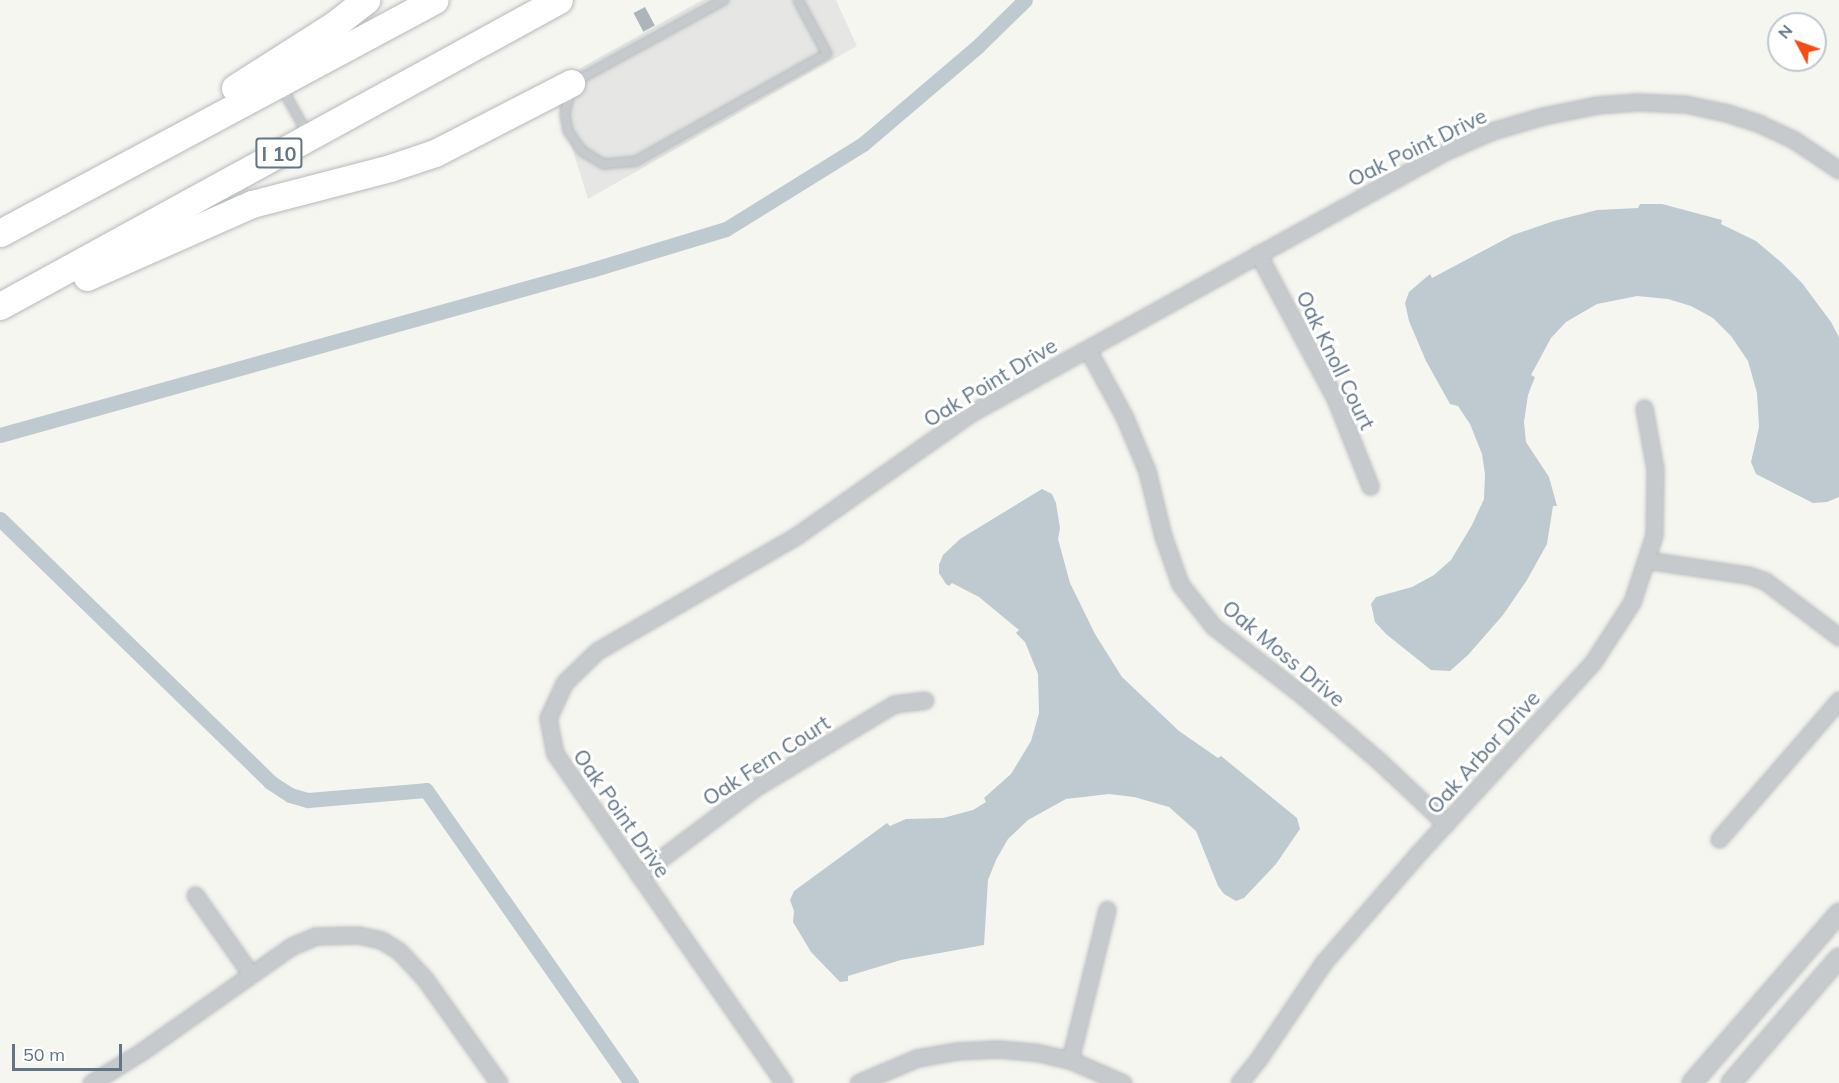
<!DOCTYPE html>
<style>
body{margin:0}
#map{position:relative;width:1839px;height:1083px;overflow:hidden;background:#f6f6f1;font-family:Mulish,sans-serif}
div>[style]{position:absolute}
.built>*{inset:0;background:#e6e7e5}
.water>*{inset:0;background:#becacf}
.canal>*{height:15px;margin:-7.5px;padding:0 7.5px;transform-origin:7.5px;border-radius:7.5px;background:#becacf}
.building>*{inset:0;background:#adb5ba;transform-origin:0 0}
.roads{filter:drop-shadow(0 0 2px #b6babd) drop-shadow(0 0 2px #b6babd)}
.service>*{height:8px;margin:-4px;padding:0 4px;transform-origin:4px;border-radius:4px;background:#c7cacd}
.minor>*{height:15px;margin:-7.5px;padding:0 7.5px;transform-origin:7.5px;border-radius:7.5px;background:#c7cacd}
.tertiary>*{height:18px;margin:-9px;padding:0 9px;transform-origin:9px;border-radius:9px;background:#c7cacd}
.motorway>*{height:27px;margin:-13.5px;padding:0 13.5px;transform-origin:13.5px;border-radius:13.5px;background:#fff}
span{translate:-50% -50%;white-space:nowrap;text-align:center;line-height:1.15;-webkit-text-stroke:6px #fff;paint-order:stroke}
.shield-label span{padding:2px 4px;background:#fff;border:2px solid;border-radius:4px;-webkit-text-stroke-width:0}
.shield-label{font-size:20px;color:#627585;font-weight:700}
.street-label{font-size:21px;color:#627585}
.north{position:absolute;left:1767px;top:12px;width:60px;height:60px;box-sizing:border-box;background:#fff;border:2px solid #c0c8ce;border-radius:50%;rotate:311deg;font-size:16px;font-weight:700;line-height:24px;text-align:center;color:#627585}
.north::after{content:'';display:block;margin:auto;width:21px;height:27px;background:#f34c14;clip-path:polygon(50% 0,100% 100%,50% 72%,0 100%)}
.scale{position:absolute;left:12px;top:1044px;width:110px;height:27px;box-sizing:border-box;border:3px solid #627585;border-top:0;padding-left:8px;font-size:18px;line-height:21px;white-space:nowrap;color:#627585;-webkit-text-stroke:4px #fff;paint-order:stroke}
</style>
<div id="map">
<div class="built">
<i style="clip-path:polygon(702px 0,836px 0,857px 46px,588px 199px,552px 84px)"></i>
</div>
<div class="water">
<i style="clip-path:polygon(1640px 204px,1662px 204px,1722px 220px,1721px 224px,1756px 241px,1782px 263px,1802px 283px,1831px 322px,1839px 337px,1839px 497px,1827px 502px,1813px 503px,1756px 474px,1751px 462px,1759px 427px,1757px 393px,1748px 361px,1731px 336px,1713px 318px,1691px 306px,1668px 299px,1637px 296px,1597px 304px,1566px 322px,1551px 338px,1531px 375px,1535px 377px,1528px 395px,1524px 422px,1526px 442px,1549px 477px,1557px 506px,1553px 506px,1547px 544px,1527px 580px,1503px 615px,1468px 655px,1450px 671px,1431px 670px,1386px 634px,1375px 622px,1371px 604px,1376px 597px,1412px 587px,1434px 575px,1451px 560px,1472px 525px,1484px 499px,1485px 474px,1482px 454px,1470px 424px,1458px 406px,1450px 404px,1426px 361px,1409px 321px,1405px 303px,1409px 292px,1430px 274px,1432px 278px,1513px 235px,1554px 221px,1597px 210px,1638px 208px)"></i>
<i style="clip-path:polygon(1042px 489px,1052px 494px,1056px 503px,1060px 528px,1058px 539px,1070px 583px,1095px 634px,1122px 677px,1179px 731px,1218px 758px,1221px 756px,1297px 818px,1300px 829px,1276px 864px,1244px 898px,1236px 901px,1224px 894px,1218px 886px,1196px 831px,1169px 807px,1134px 797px,1109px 794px,1066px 799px,1028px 820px,1008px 839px,996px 860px,988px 880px,984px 945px,901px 960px,848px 976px,848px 981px,840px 982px,811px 952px,793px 922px,794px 911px,790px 900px,794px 891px,887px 823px,890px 826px,906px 819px,943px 818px,973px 810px,986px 802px,984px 798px,1011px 774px,1031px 741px,1039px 713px,1038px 674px,1025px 642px,1016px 633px,1019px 630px,979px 597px,952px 583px,949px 586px,946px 584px,939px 573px,939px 565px,943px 555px,960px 539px)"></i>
</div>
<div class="canal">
<i style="left:0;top:435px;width:614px;rotate:-15.6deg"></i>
<i style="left:591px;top:270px;width:141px;rotate:-16.9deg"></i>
<i style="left:726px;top:229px;width:161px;rotate:-31.8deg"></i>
<i style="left:863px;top:144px;width:150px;rotate:-40.4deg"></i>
<i style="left:977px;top:47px;width:67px;rotate:-44.4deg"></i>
<i style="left:0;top:519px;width:377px;rotate:44.2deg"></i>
<i style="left:270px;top:782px;width:24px;rotate:33deg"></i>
<i style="left:290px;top:795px;width:19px;rotate:16deg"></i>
<i style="left:308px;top:800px;width:118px;rotate:-4.8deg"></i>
<i style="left:426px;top:790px;width:358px;rotate:55deg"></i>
</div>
<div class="building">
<i style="left:645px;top:7px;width:21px;height:13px;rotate:62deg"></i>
</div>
<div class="roads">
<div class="service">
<i style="left:574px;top:82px;width:171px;rotate:-28.7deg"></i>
<i style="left:282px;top:88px;width:51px;rotate:60.9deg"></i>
<i style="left:570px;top:92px;width:23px;rotate:103deg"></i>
<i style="left:565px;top:114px;width:17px;rotate:80deg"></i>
<i style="left:568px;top:131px;width:24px;rotate:55deg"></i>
<i style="left:582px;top:151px;width:26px;rotate:31deg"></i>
<i style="left:604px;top:164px;width:32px;rotate:-5deg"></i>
<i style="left:636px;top:161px;width:219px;rotate:-29.3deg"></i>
<i style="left:827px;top:54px;width:61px;rotate:-118.2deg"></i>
</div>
<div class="minor">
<i style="left:1258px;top:254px;width:163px;rotate:61.9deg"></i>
<i style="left:1335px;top:398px;width:95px;rotate:68.3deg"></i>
<i style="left:1088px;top:350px;width:75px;rotate:61.4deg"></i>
<i style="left:1124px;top:416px;width:60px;rotate:67.3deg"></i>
<i style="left:1147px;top:471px;width:67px;rotate:76.2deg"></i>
<i style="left:1163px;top:536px;width:51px;rotate:70.5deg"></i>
<i style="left:1180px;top:584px;width:53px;rotate:51.8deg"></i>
<i style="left:1213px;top:626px;width:113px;rotate:37.8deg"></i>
<i style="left:1302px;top:695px;width:101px;rotate:40.6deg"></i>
<i style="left:1379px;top:761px;width:92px;rotate:43.2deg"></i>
<i style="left:1646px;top:560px;width:103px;rotate:8.4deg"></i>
<i style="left:1748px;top:575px;width:18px;rotate:19deg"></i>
<i style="left:1765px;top:581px;width:93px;rotate:37.1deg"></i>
<i style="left:1719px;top:839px;width:184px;rotate:-49.2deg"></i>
<i style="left:639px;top:875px;width:146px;rotate:-36.9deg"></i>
<i style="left:756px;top:787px;width:161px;rotate:-31deg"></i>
<i style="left:894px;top:704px;width:31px;rotate:-7deg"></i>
<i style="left:195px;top:895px;width:95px;rotate:54.8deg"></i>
<i style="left:1070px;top:1060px;width:155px;rotate:-76.2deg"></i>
<i style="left:91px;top:1083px;width:59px;rotate:-31.8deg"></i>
<i style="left:141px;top:1052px;width:184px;rotate:-35.1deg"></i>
<i style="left:292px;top:946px;width:25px;rotate:-23deg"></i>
<i style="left:315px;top:936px;width:43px;rotate:-1.3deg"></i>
<i style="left:358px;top:935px;width:24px;rotate:12deg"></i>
<i style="left:381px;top:940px;width:21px;rotate:31deg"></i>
<i style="left:399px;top:951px;width:38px;rotate:47deg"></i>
<i style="left:425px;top:979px;width:128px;rotate:54.6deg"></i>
<i style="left:784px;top:1083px;width:401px;rotate:-124.8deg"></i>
<i style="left:555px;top:754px;width:37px;rotate:-101deg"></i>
<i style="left:548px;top:718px;width:40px;rotate:-65deg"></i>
<i style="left:565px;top:682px;width:45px;rotate:-44.1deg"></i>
<i style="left:597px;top:651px;width:230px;rotate:-30deg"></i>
<i style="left:796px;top:536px;width:214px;rotate:-35.1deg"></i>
<i style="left:971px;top:413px;width:542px;rotate:-28.88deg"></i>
<i style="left:1446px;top:151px;width:50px;rotate:-23.5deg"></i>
<i style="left:1492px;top:131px;width:53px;rotate:-16.4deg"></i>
<i style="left:1543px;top:116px;width:55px;rotate:-11.5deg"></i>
<i style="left:1597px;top:105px;width:40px;rotate:-4.3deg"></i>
<i style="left:1637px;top:102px;width:48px;rotate:2.4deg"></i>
<i style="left:1685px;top:104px;width:40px;rotate:12deg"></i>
<i style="left:1724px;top:112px;width:38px;rotate:18deg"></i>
<i style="left:1760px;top:124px;width:38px;rotate:25deg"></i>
<i style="left:1794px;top:140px;width:54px;rotate:33.7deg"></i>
<i style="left:858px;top:1083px;width:64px;rotate:-23deg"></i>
<i style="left:917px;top:1058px;width:41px;rotate:-9.9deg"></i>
<i style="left:957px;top:1051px;width:41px;rotate:-2.8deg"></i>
<i style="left:998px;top:1049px;width:37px;rotate:5deg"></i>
<i style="left:1035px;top:1052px;width:36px;rotate:13deg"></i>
<i style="left:1070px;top:1060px;width:58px;rotate:23.5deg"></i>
<i style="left:1239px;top:1083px;width:32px;rotate:-51deg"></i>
<i style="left:1259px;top:1058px;width:115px;rotate:-56deg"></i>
<i style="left:1323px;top:963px;width:140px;rotate:-49deg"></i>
<i style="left:1415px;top:857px;width:264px;rotate:-47.6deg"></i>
<i style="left:1593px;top:662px;width:72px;rotate:-57deg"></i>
<i style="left:1632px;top:602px;width:71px;rotate:-71.8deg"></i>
<i style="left:1654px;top:535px;width:66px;rotate:-89.1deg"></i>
<i style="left:1655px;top:469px;width:62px;rotate:-100.2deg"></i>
</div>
<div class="tertiary">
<i style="left:1692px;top:1083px;width:225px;rotate:-49.1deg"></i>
<i style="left:1731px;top:1083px;width:165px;rotate:-49.2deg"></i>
</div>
<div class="motorway">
<i style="left:235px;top:88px;width:117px;rotate:-32.5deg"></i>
<i style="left:334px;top:25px;width:41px;rotate:-38deg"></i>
<i style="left:0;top:233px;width:493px;rotate:-28.2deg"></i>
<i style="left:87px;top:277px;width:180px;rotate:-23.9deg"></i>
<i style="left:252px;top:204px;width:143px;rotate:-14.6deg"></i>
<i style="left:390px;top:168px;width:47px;rotate:-18.4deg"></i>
<i style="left:435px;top:153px;width:153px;rotate:-27.2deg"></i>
<i style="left:0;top:306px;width:637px;rotate:-28.7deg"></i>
</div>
</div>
<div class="shield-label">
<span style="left:279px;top:153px">I 10</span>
</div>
<div class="street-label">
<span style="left:1417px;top:147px;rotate:-26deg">Oak Point Drive</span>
<span style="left:1336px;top:360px;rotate:64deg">Oak Knoll Court</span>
<span style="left:990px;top:382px;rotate:-31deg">Oak Point Drive</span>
<span style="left:1284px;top:653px;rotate:40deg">Oak Moss Drive</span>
<span style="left:1483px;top:752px;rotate:-48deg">Oak Arbor Drive</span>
<span style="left:766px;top:760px;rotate:-33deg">Oak Fern Court</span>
<span style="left:622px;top:813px;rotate:55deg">Oak Point Drive</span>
</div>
<div class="north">N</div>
<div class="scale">50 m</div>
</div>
